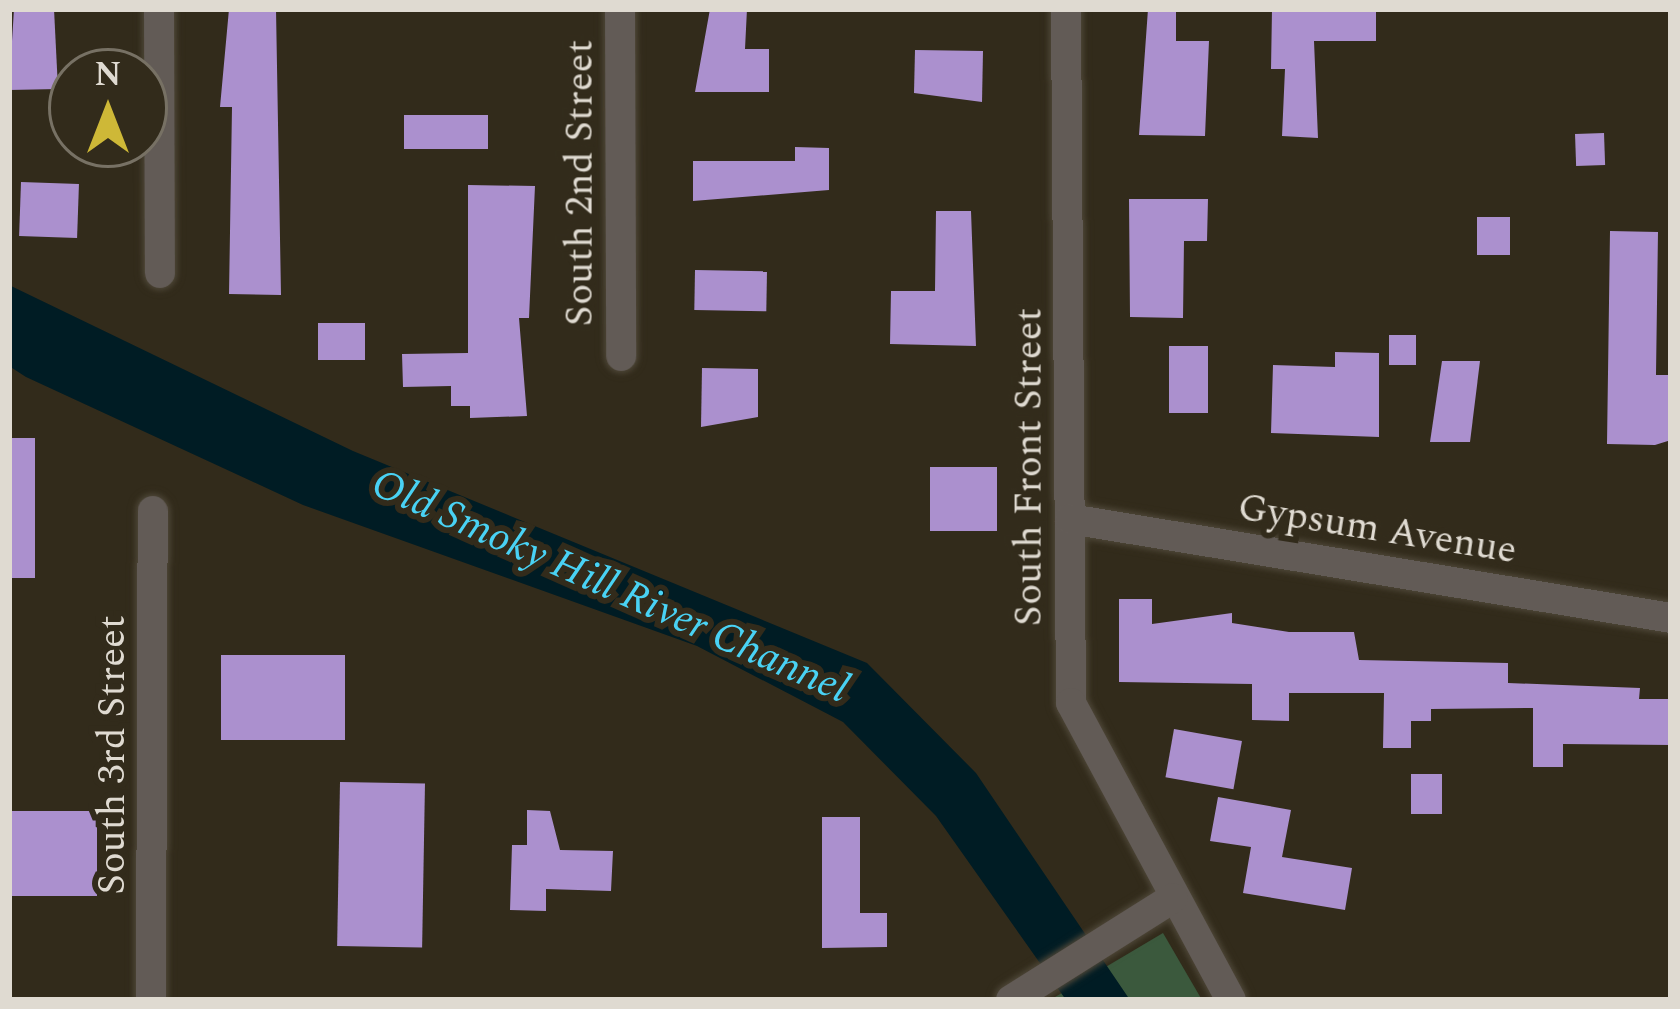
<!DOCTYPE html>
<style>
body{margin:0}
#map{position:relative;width:1680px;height:1009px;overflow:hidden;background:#322b1b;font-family:Spectral,serif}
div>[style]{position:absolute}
.green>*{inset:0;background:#3b593d}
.water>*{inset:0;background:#001c24}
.building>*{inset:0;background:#ab90ce;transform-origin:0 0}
.roads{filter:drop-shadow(0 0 3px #4e4738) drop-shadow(0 0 3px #4e4738)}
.minor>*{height:30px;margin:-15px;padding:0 15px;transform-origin:15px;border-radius:15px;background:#625b56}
span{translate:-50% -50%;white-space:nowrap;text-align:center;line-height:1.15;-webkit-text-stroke:12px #322b1b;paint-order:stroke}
.street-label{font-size:39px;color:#dfdad1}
.water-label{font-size:42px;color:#49d2f4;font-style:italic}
.frame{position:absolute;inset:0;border:12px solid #dfdad1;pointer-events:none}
.north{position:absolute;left:48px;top:48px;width:120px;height:120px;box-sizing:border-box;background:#322b1b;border:3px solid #777164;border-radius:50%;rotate:0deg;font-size:33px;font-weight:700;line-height:48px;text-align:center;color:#dfdad1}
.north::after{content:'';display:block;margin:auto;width:42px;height:54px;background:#ceb837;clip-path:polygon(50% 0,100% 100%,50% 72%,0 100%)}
</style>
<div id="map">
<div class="green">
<i style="clip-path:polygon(1163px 933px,1202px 1000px,1050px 1000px)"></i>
</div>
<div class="water">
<i style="clip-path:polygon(9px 285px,353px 451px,867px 663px,976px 773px,1130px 1000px,1066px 1000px,936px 816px,843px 722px,697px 646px,303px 505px,26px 377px,9px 366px)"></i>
</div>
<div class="building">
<i style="clip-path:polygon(14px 9px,54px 9px,58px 89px,9px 90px)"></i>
<i style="clip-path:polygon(229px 9px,276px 9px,281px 295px,229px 294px,232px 107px,220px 107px)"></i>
<i style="clip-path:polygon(710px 9px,747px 9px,745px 49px,769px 49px,769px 92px,695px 92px)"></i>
<i style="clip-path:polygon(1148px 9px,1176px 9px,1176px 41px,1209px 41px,1205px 136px,1139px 135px)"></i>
<i style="clip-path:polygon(1272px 9px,1376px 9px,1376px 41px,1314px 41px,1318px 138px,1282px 136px,1285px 69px,1271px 69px)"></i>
<i style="clip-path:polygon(915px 50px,983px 51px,982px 102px,914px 93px)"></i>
<i style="left:404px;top:115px;width:84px;height:34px"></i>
<i style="left:1604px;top:133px;width:32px;height:29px;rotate:88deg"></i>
<i style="clip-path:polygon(795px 147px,829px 148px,829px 190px,693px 201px,693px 161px,795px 161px)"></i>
<i style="left:21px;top:182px;width:58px;height:54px;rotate:2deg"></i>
<i style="clip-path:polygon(468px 185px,535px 186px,529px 318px,519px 318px,527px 416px,470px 418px,470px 406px,451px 406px,451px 386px,403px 387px,402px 354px,468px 353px)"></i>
<i style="clip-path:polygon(1129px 199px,1208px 199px,1207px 241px,1184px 241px,1183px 318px,1130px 317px)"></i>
<i style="clip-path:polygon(936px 211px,971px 211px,976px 346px,890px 344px,891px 291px,935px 291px)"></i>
<i style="left:1477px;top:217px;width:33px;height:38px"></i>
<i style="clip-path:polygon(1610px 231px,1658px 232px,1656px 375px,1671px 375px,1671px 440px,1655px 445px,1607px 444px)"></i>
<i style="left:695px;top:270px;width:72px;height:40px;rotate:1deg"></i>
<i style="left:318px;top:323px;width:47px;height:37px"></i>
<i style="left:1389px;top:335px;width:27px;height:30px"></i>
<i style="left:1169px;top:346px;width:39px;height:67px"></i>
<i style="clip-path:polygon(1335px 352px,1379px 353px,1379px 437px,1271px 433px,1273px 365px,1335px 367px)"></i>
<i style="clip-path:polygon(1442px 361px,1480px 361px,1470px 442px,1430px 442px)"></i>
<i style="clip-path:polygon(702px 368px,758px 369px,758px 417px,701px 427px)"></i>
<i style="left:9px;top:438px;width:26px;height:140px"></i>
<i style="left:930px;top:467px;width:67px;height:64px"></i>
<i style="clip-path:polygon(1119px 599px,1152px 599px,1152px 624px,1232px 613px,1232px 623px,1289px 632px,1354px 632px,1359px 660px,1508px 663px,1508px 683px,1640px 688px,1639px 699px,1671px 699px,1671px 745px,1563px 744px,1563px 767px,1533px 767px,1533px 708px,1431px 709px,1431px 721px,1411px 721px,1411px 748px,1383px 748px,1384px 693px,1289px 693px,1289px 721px,1252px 720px,1252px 684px,1119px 682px)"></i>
<i style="left:221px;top:655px;width:124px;height:85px"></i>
<i style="left:1174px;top:729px;width:69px;height:49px;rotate:10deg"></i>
<i style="left:1411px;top:774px;width:31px;height:40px"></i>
<i style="left:340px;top:782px;width:85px;height:164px;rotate:1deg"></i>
<i style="clip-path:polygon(1218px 797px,1291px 810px,1282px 857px,1352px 868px,1345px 910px,1243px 893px,1251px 847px,1210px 841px)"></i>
<i style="clip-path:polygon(527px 810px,550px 811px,560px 850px,613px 851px,611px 891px,546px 889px,546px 911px,510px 910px,512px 845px,527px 845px)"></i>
<i style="left:9px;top:811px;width:88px;height:85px"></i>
<i style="clip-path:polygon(822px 817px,860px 817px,860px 913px,887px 913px,887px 947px,822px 948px)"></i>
</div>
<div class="roads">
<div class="minor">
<i style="left:159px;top:9px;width:264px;rotate:89.8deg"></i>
<i style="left:620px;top:9px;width:347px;rotate:89.8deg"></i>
<i style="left:1066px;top:9px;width:694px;rotate:89.59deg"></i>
<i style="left:1071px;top:703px;width:337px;rotate:61.7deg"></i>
<i style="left:1070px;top:519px;width:609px;rotate:9.35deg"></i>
<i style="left:151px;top:1000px;width:489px;rotate:-89.8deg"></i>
<i style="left:1011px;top:1000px;width:191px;rotate:-32.2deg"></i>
</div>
</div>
<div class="street-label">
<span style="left:581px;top:183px;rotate:-90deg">South 2nd Street</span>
<span style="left:1030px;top:467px;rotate:-90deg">South Front Street</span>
<span style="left:1377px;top:530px;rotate:9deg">Gypsum Avenue</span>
<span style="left:113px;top:755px;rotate:-90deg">South 3rd Street</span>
</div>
<div class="water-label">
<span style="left:610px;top:587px;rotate:24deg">Old Smoky Hill River Channel</span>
</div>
<div class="frame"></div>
<div class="north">N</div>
</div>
